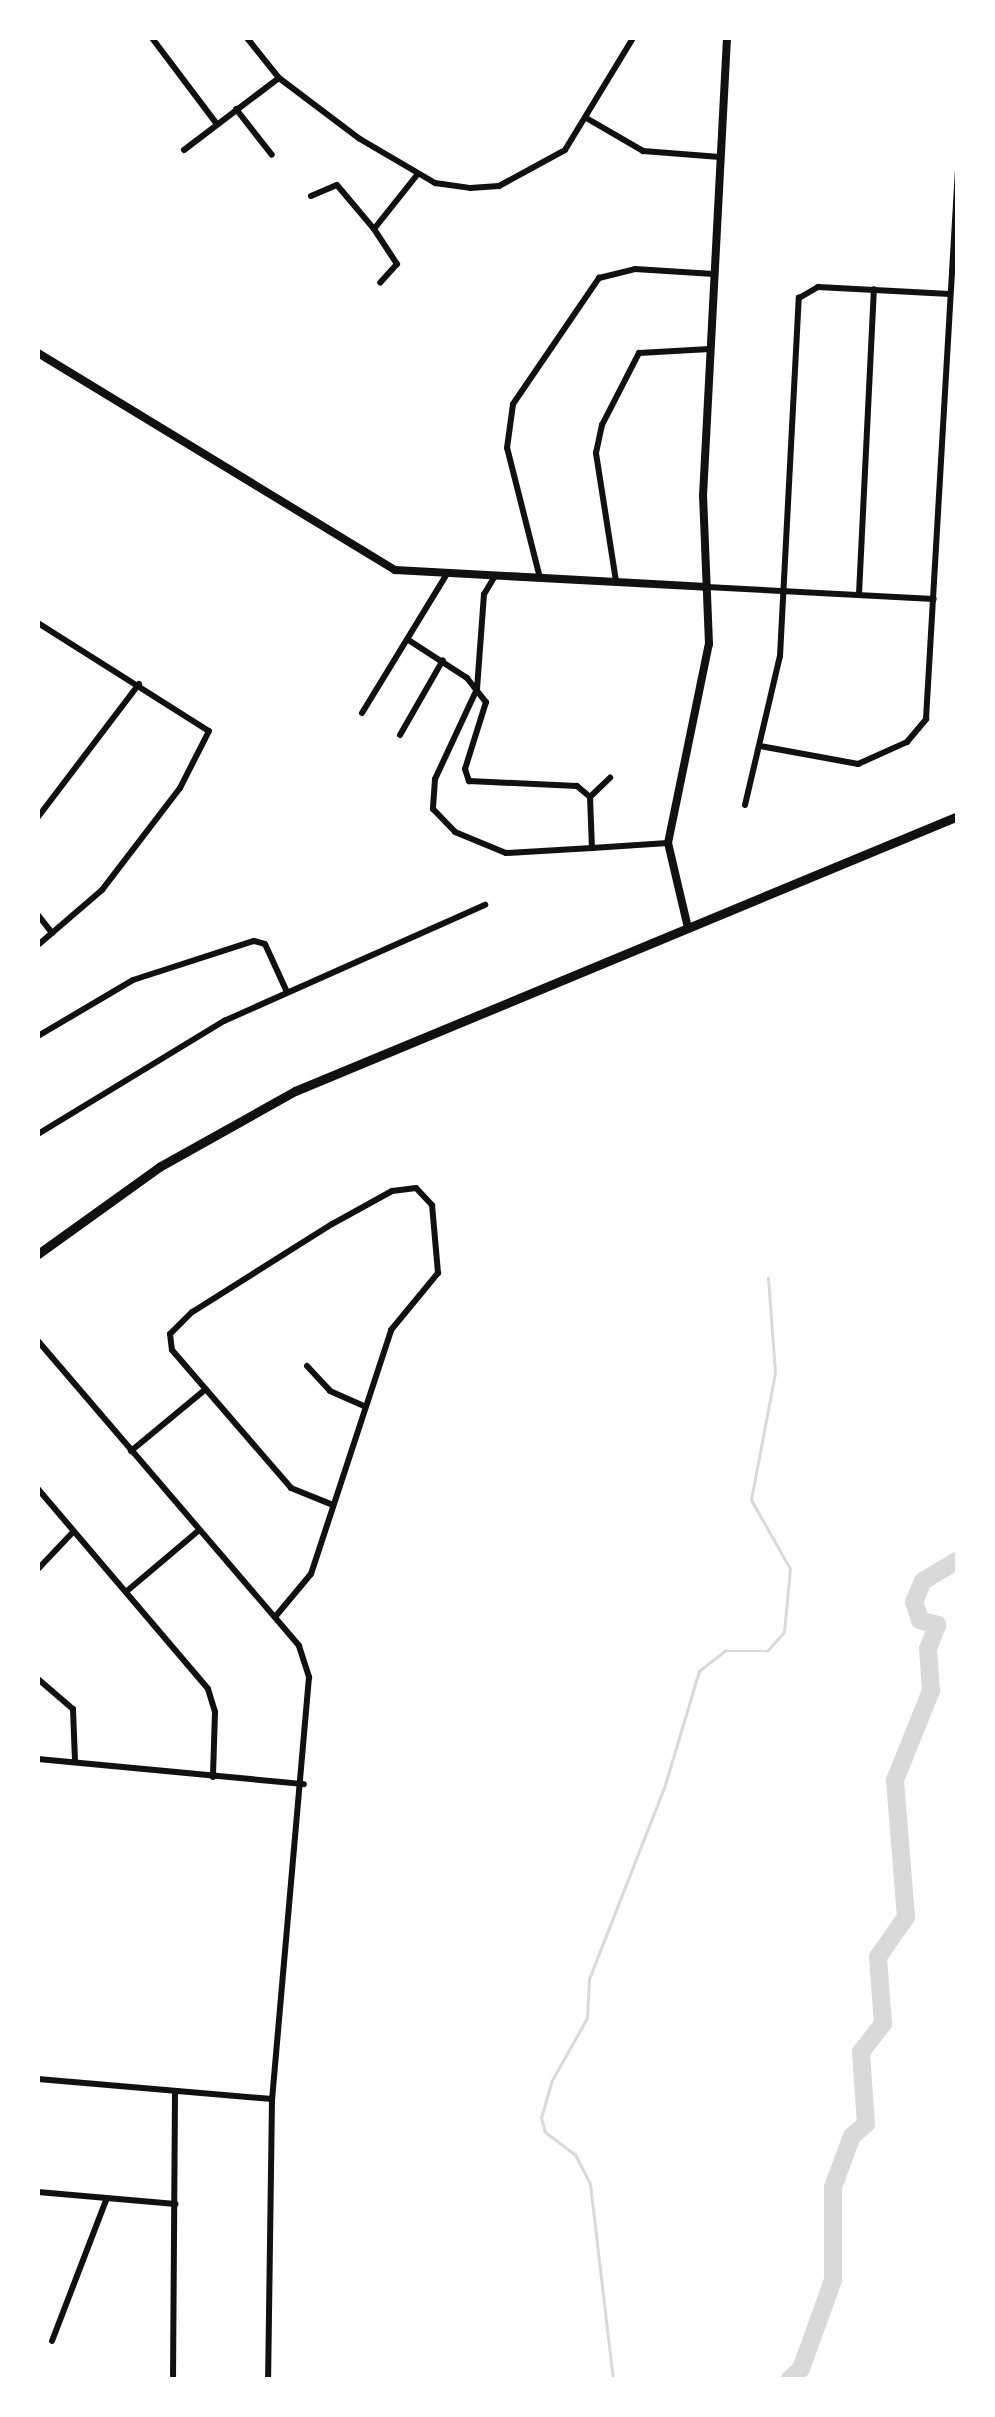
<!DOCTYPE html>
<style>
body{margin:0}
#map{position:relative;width:995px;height:2417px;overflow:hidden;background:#fff;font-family:Overpass,sans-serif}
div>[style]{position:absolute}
.stream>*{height:2.5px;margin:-1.25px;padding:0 1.25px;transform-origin:1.25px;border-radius:1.25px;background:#d9d9d9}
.river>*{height:18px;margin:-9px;padding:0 9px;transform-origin:9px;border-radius:9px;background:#d9d9d9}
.minor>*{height:6px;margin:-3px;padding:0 3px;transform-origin:3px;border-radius:3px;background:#111}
.tertiary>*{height:8px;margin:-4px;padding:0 4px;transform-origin:4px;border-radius:4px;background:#111}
.secondary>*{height:9px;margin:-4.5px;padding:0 4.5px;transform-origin:4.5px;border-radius:4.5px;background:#111}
span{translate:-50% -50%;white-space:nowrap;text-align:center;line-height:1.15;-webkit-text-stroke:8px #fff;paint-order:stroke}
.frame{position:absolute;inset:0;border:40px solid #fff;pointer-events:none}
</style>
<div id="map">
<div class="stream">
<i style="left:613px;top:2380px;width:197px;rotate:-96.7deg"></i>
<i style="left:590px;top:2184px;width:33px;rotate:-117deg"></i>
<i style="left:575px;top:2155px;width:38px;rotate:-143deg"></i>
<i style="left:545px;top:2132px;width:15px;rotate:-106deg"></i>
<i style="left:541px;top:2118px;width:37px;rotate:-74deg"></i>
<i style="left:551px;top:2082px;width:73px;rotate:-60.6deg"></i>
<i style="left:587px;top:2018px;width:39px;rotate:-87deg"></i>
<i style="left:589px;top:1979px;width:208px;rotate:-68.6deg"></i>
<i style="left:665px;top:1785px;width:119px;rotate:-73.4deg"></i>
<i style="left:699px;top:1671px;width:33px;rotate:-38deg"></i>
<i style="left:725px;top:1651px;width:42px"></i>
<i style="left:767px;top:1651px;width:25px;rotate:-48deg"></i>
<i style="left:784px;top:1632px;width:63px;rotate:-84.6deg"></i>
<i style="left:790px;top:1569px;width:79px;rotate:-119.5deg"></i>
<i style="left:751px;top:1500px;width:129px;rotate:-79.3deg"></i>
<i style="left:775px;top:1373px;width:95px;rotate:-94.2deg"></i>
</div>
<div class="river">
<i style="left:789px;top:2380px;width:16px;rotate:-43deg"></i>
<i style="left:801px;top:2369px;width:95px;rotate:-70.2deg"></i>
<i style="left:833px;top:2280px;width:93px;rotate:-90deg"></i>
<i style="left:833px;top:2187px;width:54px;rotate:-69.6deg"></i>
<i style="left:852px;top:2136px;width:18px;rotate:-41deg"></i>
<i style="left:866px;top:2124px;width:72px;rotate:-94deg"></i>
<i style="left:861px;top:2052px;width:36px;rotate:-52deg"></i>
<i style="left:883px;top:2024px;width:67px;rotate:-94.3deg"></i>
<i style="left:878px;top:1957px;width:49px;rotate:-55deg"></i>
<i style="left:906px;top:1917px;width:137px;rotate:-94.6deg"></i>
<i style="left:895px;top:1780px;width:96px;rotate:-68deg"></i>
<i style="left:931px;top:1691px;width:42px;rotate:-94.1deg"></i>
<i style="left:928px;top:1649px;width:26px;rotate:-69deg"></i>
<i style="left:937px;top:1625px;width:18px;rotate:-164deg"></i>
<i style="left:920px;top:1620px;width:19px;rotate:-108deg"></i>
<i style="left:914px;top:1602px;width:23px;rotate:-67deg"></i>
<i style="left:923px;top:1581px;width:41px;rotate:-31deg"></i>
</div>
<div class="minor">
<i style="left:152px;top:38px;width:106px;rotate:53deg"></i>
<i style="left:247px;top:38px;width:51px;rotate:51.3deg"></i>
<i style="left:279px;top:78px;width:101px;rotate:37deg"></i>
<i style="left:360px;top:139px;width:87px;rotate:30.4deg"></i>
<i style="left:435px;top:183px;width:35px;rotate:8deg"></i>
<i style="left:470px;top:188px;width:29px;rotate:-4deg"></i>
<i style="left:499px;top:186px;width:75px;rotate:-28.6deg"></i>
<i style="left:565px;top:150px;width:131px;rotate:-58.7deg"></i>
<i style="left:236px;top:109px;width:58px;rotate:52deg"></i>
<i style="left:588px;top:119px;width:64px;rotate:30.2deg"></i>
<i style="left:643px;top:151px;width:77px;rotate:4.5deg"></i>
<i style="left:184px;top:150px;width:119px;rotate:-37.2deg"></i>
<i style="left:311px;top:196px;width:28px;rotate:-23deg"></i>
<i style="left:337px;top:185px;width:57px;rotate:49.9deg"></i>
<i style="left:374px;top:229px;width:42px;rotate:56.7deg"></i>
<i style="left:397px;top:264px;width:25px;rotate:132deg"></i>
<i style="left:374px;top:229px;width:69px;rotate:-51.5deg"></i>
<i style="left:495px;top:576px;width:21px;rotate:121deg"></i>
<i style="left:484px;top:594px;width:95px;rotate:94.2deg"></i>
<i style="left:477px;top:689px;width:99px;rotate:115deg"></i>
<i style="left:435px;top:779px;width:30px;rotate:94deg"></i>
<i style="left:433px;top:809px;width:32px;rotate:46deg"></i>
<i style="left:455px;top:832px;width:55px;rotate:22.4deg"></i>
<i style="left:506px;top:853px;width:86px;rotate:-3.3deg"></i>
<i style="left:540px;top:578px;width:134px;rotate:-104.2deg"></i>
<i style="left:507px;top:448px;width:44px;rotate:-82.2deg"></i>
<i style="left:513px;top:404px;width:153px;rotate:-55.7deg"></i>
<i style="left:599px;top:278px;width:37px;rotate:-14deg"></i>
<i style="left:635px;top:269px;width:79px;rotate:3.6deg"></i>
<i style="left:616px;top:581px;width:130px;rotate:-98.9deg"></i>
<i style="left:596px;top:453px;width:29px;rotate:-78deg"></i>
<i style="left:602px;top:425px;width:81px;rotate:-62.8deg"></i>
<i style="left:639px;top:353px;width:71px;rotate:-3.2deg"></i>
<i style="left:707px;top:587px;width:227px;rotate:3deg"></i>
<i style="left:859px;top:594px;width:305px;rotate:-87.2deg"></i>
<i style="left:38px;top:623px;width:202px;rotate:32.3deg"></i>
<i style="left:209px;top:731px;width:64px;rotate:117deg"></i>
<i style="left:180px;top:788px;width:128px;rotate:127.4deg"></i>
<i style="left:102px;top:890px;width:84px;rotate:139.3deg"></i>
<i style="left:410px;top:641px;width:68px;rotate:33deg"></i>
<i style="left:467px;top:678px;width:31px;rotate:52deg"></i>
<i style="left:486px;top:702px;width:70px;rotate:107.4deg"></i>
<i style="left:465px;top:769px;width:13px;rotate:72deg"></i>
<i style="left:469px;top:781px;width:108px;rotate:2.7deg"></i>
<i style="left:577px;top:786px;width:17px;rotate:40deg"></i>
<i style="left:590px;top:797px;width:51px;rotate:87.8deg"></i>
<i style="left:592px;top:848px;width:76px;rotate:-3.8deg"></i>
<i style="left:362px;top:713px;width:163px;rotate:-58.6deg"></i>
<i style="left:400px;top:735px;width:86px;rotate:-60.2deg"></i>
<i style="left:760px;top:746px;width:100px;rotate:10.4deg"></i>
<i style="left:858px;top:764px;width:54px;rotate:-24.2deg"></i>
<i style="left:907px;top:742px;width:30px;rotate:-50deg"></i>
<i style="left:926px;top:719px;width:551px;rotate:-86.67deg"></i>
<i style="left:590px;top:797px;width:28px;rotate:-44deg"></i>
<i style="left:745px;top:805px;width:153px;rotate:-76.8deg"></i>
<i style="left:780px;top:656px;width:359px;rotate:-87deg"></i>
<i style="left:799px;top:298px;width:22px;rotate:-30deg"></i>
<i style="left:818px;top:287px;width:132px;rotate:3deg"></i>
<i style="left:38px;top:817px;width:167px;rotate:-52.8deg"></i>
<i style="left:38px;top:915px;width:23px;rotate:52deg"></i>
<i style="left:38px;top:1036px;width:110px;rotate:-30.5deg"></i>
<i style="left:133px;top:980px;width:127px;rotate:-17.9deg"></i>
<i style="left:254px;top:941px;width:11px;rotate:15deg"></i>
<i style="left:265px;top:944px;width:53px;rotate:65.4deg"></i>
<i style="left:38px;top:1134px;width:218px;rotate:-31.3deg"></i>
<i style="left:224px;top:1021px;width:286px;rotate:-24deg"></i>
<i style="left:38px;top:1341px;width:401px;rotate:49.4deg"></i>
<i style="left:299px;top:1646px;width:33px;rotate:72deg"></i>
<i style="left:309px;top:1677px;width:424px;rotate:95deg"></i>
<i style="left:272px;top:2099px;width:281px;rotate:90.8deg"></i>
<i style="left:307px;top:1366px;width:34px;rotate:47deg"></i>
<i style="left:330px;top:1391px;width:39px;rotate:24deg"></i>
<i style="left:131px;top:1451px;width:97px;rotate:-39.6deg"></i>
<i style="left:38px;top:1489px;width:262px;rotate:49.6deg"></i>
<i style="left:208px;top:1689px;width:24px;rotate:73deg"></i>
<i style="left:215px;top:1712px;width:65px;rotate:91.8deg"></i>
<i style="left:38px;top:1569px;width:51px;rotate:-46.6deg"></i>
<i style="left:127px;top:1591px;width:93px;rotate:-40.2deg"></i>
<i style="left:275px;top:1617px;width:56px;rotate:-50.1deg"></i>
<i style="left:311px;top:1574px;width:257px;rotate:-71.8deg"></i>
<i style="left:391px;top:1330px;width:74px;rotate:-50.5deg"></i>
<i style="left:438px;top:1273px;width:68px;rotate:-95deg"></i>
<i style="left:432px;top:1205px;width:23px;rotate:-133deg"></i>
<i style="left:416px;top:1188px;width:24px;rotate:173deg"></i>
<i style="left:392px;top:1191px;width:68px;rotate:151.2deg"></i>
<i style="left:332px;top:1224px;width:165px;rotate:147.8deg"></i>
<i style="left:192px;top:1312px;width:31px;rotate:135deg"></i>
<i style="left:170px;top:1334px;width:16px;rotate:83deg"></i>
<i style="left:172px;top:1350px;width:182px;rotate:49.2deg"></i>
<i style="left:291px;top:1488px;width:45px;rotate:22deg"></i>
<i style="left:38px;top:1679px;width:46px;rotate:40.6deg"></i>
<i style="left:73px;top:1709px;width:53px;rotate:87.8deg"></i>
<i style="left:38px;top:1759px;width:267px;rotate:5.4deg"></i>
<i style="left:38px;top:2079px;width:235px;rotate:4.9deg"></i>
<i style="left:38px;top:2192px;width:138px;rotate:5deg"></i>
<i style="left:52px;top:2341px;width:153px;rotate:-69deg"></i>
<i style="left:173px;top:2380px;width:289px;rotate:-89.6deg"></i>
</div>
<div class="tertiary">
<i style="left:38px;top:353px;width:418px;rotate:31.3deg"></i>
<i style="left:395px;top:570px;width:312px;rotate:3.1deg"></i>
<i style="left:688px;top:928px;width:87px;rotate:-103.2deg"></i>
<i style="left:668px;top:843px;width:203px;rotate:-78.4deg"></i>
<i style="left:709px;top:644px;width:148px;rotate:-92.3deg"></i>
<i style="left:703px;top:496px;width:459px;rotate:-87deg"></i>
</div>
<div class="secondary">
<i style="left:38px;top:1254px;width:149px;rotate:-35.7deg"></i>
<i style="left:159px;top:1167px;width:156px;rotate:-29.2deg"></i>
<i style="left:295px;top:1091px;width:718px;rotate:-22.53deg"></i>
</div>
<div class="frame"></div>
</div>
